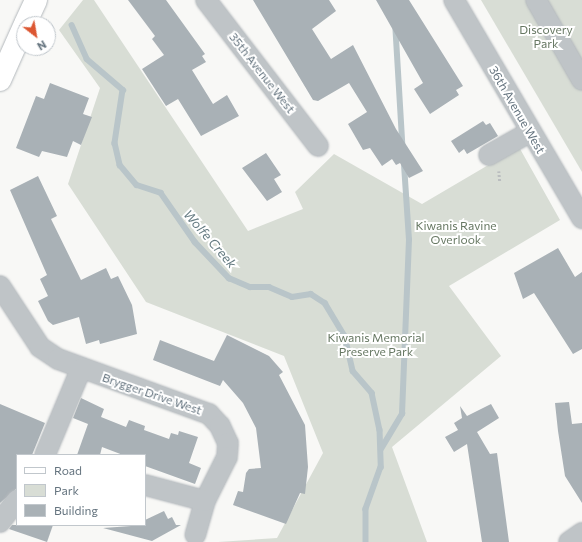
<!DOCTYPE html>
<style>
body{margin:0}
#map{position:relative;width:582px;height:542px;overflow:hidden;background:#f8f8f6;font-family:Commissioner,sans-serif}
div>[style]{position:absolute}
.green>*{inset:0;background:#d8ddd5}
.stream>*{height:5.5px;margin:-2.75px;padding:0 2.75px;transform-origin:2.75px;border-radius:2.75px;background:#b9c5c9}
.building>*{inset:0;background:#a9b1b6}
.path>*{height:2.5px;margin-top:-1.25px;transform-origin:0;background:repeating-linear-gradient(90deg,#babdbf 0 2px,transparent 0 4px)}
.roads{filter:drop-shadow(0 0 1px #b3b8bc) drop-shadow(0 0 1px #b3b8bc)}
.minor>*{height:20px;margin:-10px;padding:0 10px;transform-origin:10px;border-radius:10px;background:#bfc4c7}
.major>*{height:22px;margin:-11px;padding:0 11px;transform-origin:11px;border-radius:11px;background:#fff}
span{translate:-50% -50%;white-space:nowrap;text-align:center;line-height:1.15;-webkit-text-stroke:4px #fff;paint-order:stroke}
.park-label{font-size:12px;color:#677863}
.street-label{font-size:12px;color:#65747f}
.water-label{font-size:13px;color:#647a81;font-style:italic}
.legend{position:absolute;left:16px;top:454px;width:130px;height:72px;box-sizing:border-box;background:#fff;border:1px solid #c1c7cc;margin:0;padding:5px 7px;list-style:none;font-size:12px;color:#65747f}
.legend li{display:flex;align-items:center;gap:8px;height:20px}
.legend b{width:20px;border:1px solid #c1c7cc}
.north{position:absolute;left:16px;top:16px;width:40px;height:40px;box-sizing:border-box;background:#fff;border:1px solid #c1c7cc;border-radius:50%;rotate:149deg;font-size:11px;font-weight:700;line-height:16px;text-align:center;color:#65747f}
.north::after{content:'';display:block;margin:auto;width:14px;height:18px;background:#dc5732;clip-path:polygon(50% 0,100% 100%,50% 72%,0 100%)}
</style>
<div id="map">
<div class="green">
<i style="clip-path:polygon(83px 0,94px 0,248px 231px,303px 209px,295px 192px,334px 154px,422px 204px,519px 147px,560px 220px,449px 286px,501px 356px,392px 447px,427px 542px,218px 542px,277px 538px,323px 453px,284px 356px,146px 302px,68px 184px,100px 88px,59px 30px)"></i>
<i style="clip-path:polygon(481px 0,582px 0,582px 172px)"></i>
</div>
<div class="stream">
<i style="left:72px;top:25px;width:37px;rotate:66deg"></i>
<i style="left:87px;top:59px;width:48px;rotate:40.7deg"></i>
<i style="left:123px;top:90px;width:54px;rotate:98.6deg"></i>
<i style="left:115px;top:143px;width:23px;rotate:77deg"></i>
<i style="left:120px;top:165px;width:26px;rotate:50deg"></i>
<i style="left:137px;top:185px;width:25px;rotate:18deg"></i>
<i style="left:161px;top:193px;width:60px;rotate:55.2deg"></i>
<i style="left:195px;top:242px;width:50px;rotate:46.6deg"></i>
<i style="left:229px;top:278px;width:23px;rotate:23deg"></i>
<i style="left:250px;top:287px;width:19px"></i>
<i style="left:269px;top:287px;width:25px;rotate:23deg"></i>
<i style="left:292px;top:297px;width:19px;rotate:-9deg"></i>
<i style="left:311px;top:294px;width:17px;rotate:33deg"></i>
<i style="left:325px;top:303px;width:39px;rotate:59deg"></i>
<i style="left:345px;top:336px;width:36px;rotate:77deg"></i>
<i style="left:353px;top:371px;width:29px;rotate:49deg"></i>
<i style="left:372px;top:393px;width:38px;rotate:78deg"></i>
<i style="left:380px;top:430px;width:37px;rotate:88deg"></i>
<i style="left:381px;top:467px;width:45px;rotate:109.7deg"></i>
<i style="left:366px;top:509px;width:33px;rotate:90deg"></i>
<i style="left:396px;top:30px;width:117px;rotate:86.6deg"></i>
<i style="left:381px;top:449px;width:41px;rotate:-59deg"></i>
<i style="left:402px;top:414px;width:174px;rotate:-87.7deg"></i>
<i style="left:409px;top:240px;width:76px;rotate:-93.8deg"></i>
</div>
<div class="building">
<i style="clip-path:polygon(128px 0,166px 0,205px 54px,202px 56px,206px 62px,192px 70px,213px 104px,227px 95px,239px 116px,201px 136px,178px 99px,166px 106px,142px 69px,164px 55px,152px 39px,155px 36px)"></i>
<i style="clip-path:polygon(253px 0,329px 0,336px 11px,312px 29px,331px 59px,353px 45px,396px 129px,423px 171px,409px 178px,400px 163px,396px 165px,392px 159px,382px 166px,370px 148px,363px 150px,348px 124px,367px 112px,349px 83px,318px 101px,313px 100px)"></i>
<i style="clip-path:polygon(376px 0,409px 0,463px 86px,456px 90px,459px 95px,430px 114px,414px 89px,423px 83px)"></i>
<i style="clip-path:polygon(50px 83px,89px 98px,83px 114px,92px 117px,81px 145px,73px 141px,67px 157px,42px 151px,39px 157px,16px 148px,36px 96px,44px 99px)"></i>
<i style="clip-path:polygon(483px 121px,486px 125px,490px 123px,498px 136px,467px 154px,464px 149px,459px 153px,451px 141px)"></i>
<i style="clip-path:polygon(266px 153px,281px 175px,274px 179px,282px 192px,267px 201px,242px 168px)"></i>
<i style="clip-path:polygon(38px 176px,57px 216px,51px 219px,81px 280px,106px 268px,111px 279px,118px 276px,132px 305px,137px 334px,100px 344px,99px 340px,86px 344px,79px 317px,53px 325px,48px 321px,38px 301px,48px 296px,40px 279px,47px 275px,10px 190px)"></i>
<i style="clip-path:polygon(558px 248px,575px 277px,582px 272px,582px 349px,573px 354px,534px 293px,523px 299px,514px 273px)"></i>
<i style="clip-path:polygon(227px 335px,269px 356px,283px 372px,279px 375px,305px 425px,308px 467px,305px 494px,300px 493px,286px 524px,233px 505px,238px 491px,243px 492px,246px 473px,249px 469px,261px 468px,256px 428px,243px 403px,223px 380px,220px 386px,153px 360px,160px 340px,214px 361px)"></i>
<i style="clip-path:polygon(81px 398px,104px 409px,101px 417px,126px 427px,129px 420px,145px 426px,144px 430px,169px 439px,171px 433px,178px 435px,179px 431px,198px 437px,189px 463px,201px 468px,195px 484px,145px 466px,145px 455px,123px 455px,102px 447px,100px 455px,77px 455px,88px 424px,73px 418px)"></i>
<i style="clip-path:polygon(569px 402px,572px 424px,582px 423px,582px 503px,565px 476px,558px 431px,555px 403px)"></i>
<i style="clip-path:polygon(0 404px,45px 423px,32px 455px,17px 455px,17px 488px,0 503px)"></i>
<i style="clip-path:polygon(491px 404px,499px 418px,477px 432px,490px 454px,497px 453px,509px 542px,482px 542px,467px 444px,454px 452px,445px 437px,458px 430px,454px 423px,462px 418px,460px 406px,467px 416px)"></i>
<i style="clip-path:polygon(164px 511px,168px 519px,172px 517px,176px 525px,181px 525px,152px 541px,103px 528px,145px 525px,145px 520px)"></i>
<i style="clip-path:polygon(12px 525px,53px 525px,47px 542px,9px 529px)"></i>
</div>
<div class="path">
<i style="left:499px;top:171px;width:11px;rotate:85deg"></i>
</div>
<div class="roads">
<div class="minor">
<i style="left:206px;top:0;width:184px;rotate:52.5deg"></i>
<i style="left:454px;top:0;width:253px;rotate:59.6deg"></i>
<i style="left:536px;top:0;width:92px;rotate:60.1deg"></i>
<i style="left:489px;top:155px;width:47px;rotate:-29.3deg"></i>
<i style="left:0;top:286px;width:73px;rotate:56.7deg"></i>
<i style="left:40px;top:347px;width:22px;rotate:34deg"></i>
<i style="left:58px;top:359px;width:161px;rotate:20deg"></i>
<i style="left:209px;top:414px;width:16px;rotate:47deg"></i>
<i style="left:220px;top:426px;width:19px;rotate:65deg"></i>
<i style="left:228px;top:443px;width:14px;rotate:94deg"></i>
<i style="left:227px;top:457px;width:49px;rotate:116.6deg"></i>
<i style="left:205px;top:501px;width:35px;rotate:106deg"></i>
<i style="left:45px;top:455px;width:93px;rotate:-67.3deg"></i>
<i style="left:145px;top:485px;width:62px;rotate:14.9deg"></i>
<i style="left:0;top:522px;width:28px;rotate:-52deg"></i>
<i style="left:569px;top:542px;width:16px;rotate:-35deg"></i>
</div>
<div class="major">
<i style="left:25px;top:24px;width:26px;rotate:-65deg"></i>
<i style="left:0;top:80px;width:59px;rotate:-66deg"></i>
</div>
</div>
<div class="park-label">
<span style="left:546px;top:37px">Discovery<br>Park</span>
<span style="left:456px;top:233px">Kiwanis Ravine<br>Overlook</span>
<span style="left:376px;top:345px">Kiwanis Memorial<br>Preserve Park</span>
</div>
<div class="street-label">
<span style="left:262px;top:73px;rotate:52deg">35th Avenue West</span>
<span style="left:517px;top:110px;rotate:60deg">36th Avenue West</span>
<span style="left:152px;top:394px;rotate:19deg">Brygger Drive West</span>
</div>
<div class="water-label">
<span style="left:210px;top:239px;rotate:49deg">Wolfe Creek</span>
</div>
<ul class="legend">
<li><b style="height:5px;background:#fff"></b>Road</li>
<li><b style="height:11px;background:#d8ddd5"></b>Park</li>
<li><b style="height:11px;background:#a9b1b6"></b>Building</li>
</ul>
<div class="north">N</div>
</div>
